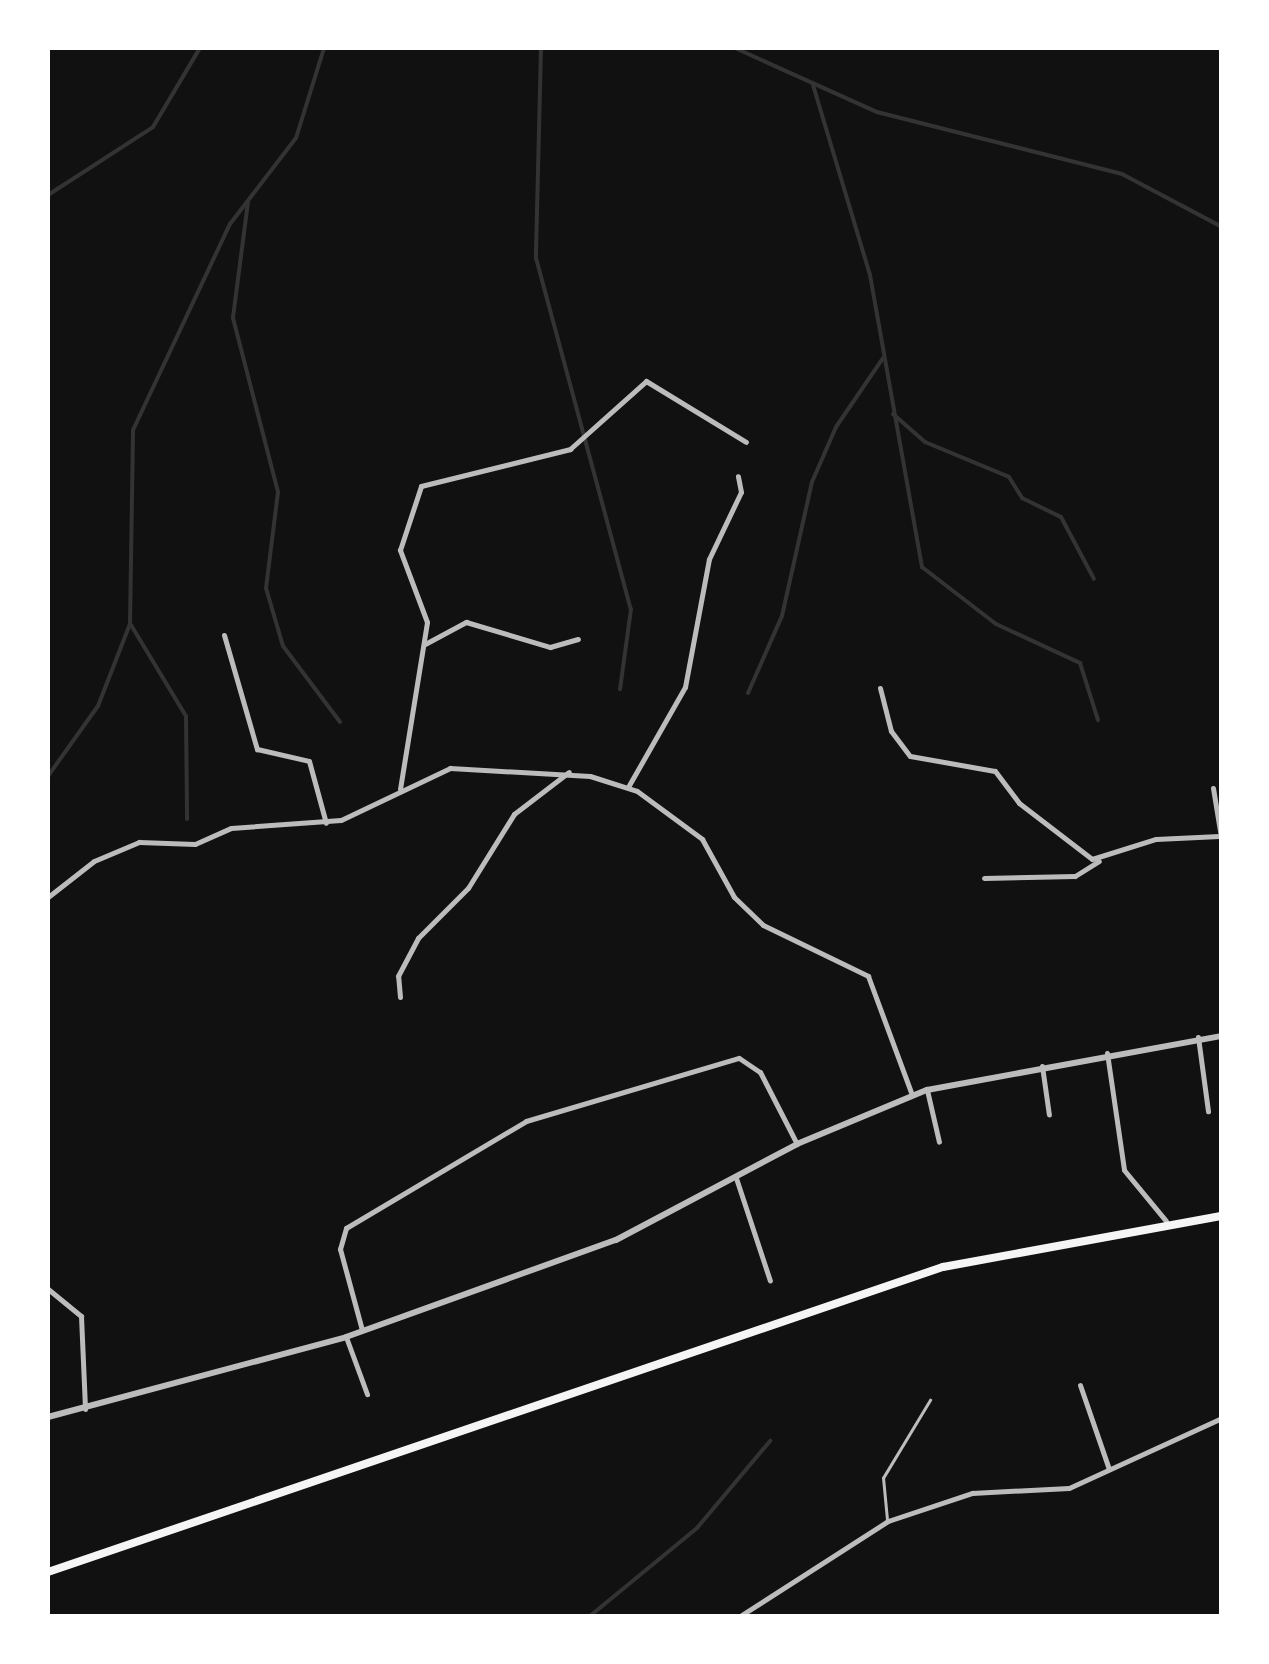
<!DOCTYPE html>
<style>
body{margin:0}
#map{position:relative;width:1269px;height:1664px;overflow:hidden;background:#111;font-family:Inter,sans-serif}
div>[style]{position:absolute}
.stream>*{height:4px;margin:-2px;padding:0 2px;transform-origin:2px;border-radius:2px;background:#333}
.service>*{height:2.5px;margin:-1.25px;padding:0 1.25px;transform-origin:1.25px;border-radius:1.25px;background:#bcbcbc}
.minor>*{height:5px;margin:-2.5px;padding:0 2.5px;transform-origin:2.5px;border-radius:2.5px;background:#bcbcbc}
.tertiary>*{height:6px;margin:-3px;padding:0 3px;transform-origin:3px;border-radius:3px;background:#bcbcbc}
.secondary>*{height:8px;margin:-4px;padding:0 4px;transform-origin:4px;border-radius:4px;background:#f5f5f5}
span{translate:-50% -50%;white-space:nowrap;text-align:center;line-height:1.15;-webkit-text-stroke:9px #fff;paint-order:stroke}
.frame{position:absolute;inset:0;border:50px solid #fff;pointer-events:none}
</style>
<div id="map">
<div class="stream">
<i style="left:541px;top:48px;width:210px;rotate:91.4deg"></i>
<i style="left:536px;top:258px;width:364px;rotate:74.9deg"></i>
<i style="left:631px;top:609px;width:81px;rotate:97.8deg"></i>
<i style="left:735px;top:48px;width:156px;rotate:24.3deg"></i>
<i style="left:877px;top:112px;width:253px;rotate:14.2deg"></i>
<i style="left:1122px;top:174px;width:113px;rotate:27.9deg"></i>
<i style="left:813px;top:85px;width:198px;rotate:73.3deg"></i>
<i style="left:870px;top:275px;width:297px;rotate:79.9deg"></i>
<i style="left:922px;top:567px;width:93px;rotate:37.6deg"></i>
<i style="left:996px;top:624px;width:93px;rotate:24.9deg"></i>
<i style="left:1080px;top:663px;width:60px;rotate:72.5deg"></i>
<i style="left:48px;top:195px;width:125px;rotate:-32.9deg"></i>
<i style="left:153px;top:127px;width:92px;rotate:-59.3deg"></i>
<i style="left:248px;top:202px;width:117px;rotate:97.4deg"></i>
<i style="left:233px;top:318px;width:180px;rotate:75.5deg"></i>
<i style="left:278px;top:492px;width:97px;rotate:97.1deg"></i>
<i style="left:266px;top:588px;width:60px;rotate:73.7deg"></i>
<i style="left:283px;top:646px;width:95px;rotate:53.1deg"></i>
<i style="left:893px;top:414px;width:43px;rotate:41.2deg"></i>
<i style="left:925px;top:442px;width:91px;rotate:22.6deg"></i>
<i style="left:1009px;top:477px;width:25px;rotate:58deg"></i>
<i style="left:1022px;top:498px;width:43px;rotate:26deg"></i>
<i style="left:1061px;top:517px;width:70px;rotate:62deg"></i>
<i style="left:131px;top:625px;width:106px;rotate:58.9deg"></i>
<i style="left:186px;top:716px;width:103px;rotate:89.4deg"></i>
<i style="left:748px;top:693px;width:84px;rotate:-66.2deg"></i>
<i style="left:782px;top:616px;width:137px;rotate:-77.4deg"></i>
<i style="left:812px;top:482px;width:60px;rotate:-66.4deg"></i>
<i style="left:836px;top:427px;width:83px;rotate:-55.7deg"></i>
<i style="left:48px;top:776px;width:86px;rotate:-54.5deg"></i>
<i style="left:98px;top:706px;width:88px;rotate:-68.7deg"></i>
<i style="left:130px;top:624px;width:194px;rotate:-89.1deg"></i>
<i style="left:133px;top:430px;width:228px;rotate:-64.8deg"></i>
<i style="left:230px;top:224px;width:108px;rotate:-52.5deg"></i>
<i style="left:296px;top:138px;width:94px;rotate:-72.7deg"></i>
<i style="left:590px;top:1616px;width:139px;rotate:-39.4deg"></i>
<i style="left:697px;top:1528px;width:114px;rotate:-50deg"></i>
</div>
<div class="service">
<i style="left:887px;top:1520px;width:42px;rotate:-95.4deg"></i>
<i style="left:883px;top:1478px;width:91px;rotate:-58.9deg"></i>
</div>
<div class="minor">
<i style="left:224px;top:635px;width:119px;rotate:73.9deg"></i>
<i style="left:257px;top:749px;width:53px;rotate:13deg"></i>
<i style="left:309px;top:761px;width:64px;rotate:74.7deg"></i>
<i style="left:425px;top:644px;width:47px;rotate:-28.2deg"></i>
<i style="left:466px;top:622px;width:88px;rotate:16.6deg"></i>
<i style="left:550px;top:647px;width:29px;rotate:-16deg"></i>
<i style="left:880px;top:688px;width:44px;rotate:75.7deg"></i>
<i style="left:891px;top:731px;width:31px;rotate:53deg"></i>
<i style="left:910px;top:756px;width:86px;rotate:10deg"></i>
<i style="left:995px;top:771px;width:40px;rotate:53deg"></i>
<i style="left:1019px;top:803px;width:92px;rotate:37.5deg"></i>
<i style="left:1092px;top:859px;width:67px;rotate:-17.4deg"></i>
<i style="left:1156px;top:839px;width:63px;rotate:-2.7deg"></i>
<i style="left:628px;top:787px;width:115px;rotate:-60.3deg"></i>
<i style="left:685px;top:687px;width:130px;rotate:-79.4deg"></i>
<i style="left:709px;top:559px;width:74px;rotate:-64.5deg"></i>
<i style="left:741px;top:492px;width:16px;rotate:-101deg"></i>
<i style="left:1213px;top:788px;width:56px;rotate:80.7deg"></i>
<i style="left:400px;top:789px;width:169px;rotate:-80.8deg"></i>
<i style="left:427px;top:622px;width:77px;rotate:-110.6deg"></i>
<i style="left:400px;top:550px;width:67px;rotate:-71.8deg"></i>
<i style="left:421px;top:486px;width:154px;rotate:-13.9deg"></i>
<i style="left:570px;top:449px;width:102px;rotate:-41.8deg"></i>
<i style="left:646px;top:381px;width:117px;rotate:31.4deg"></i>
<i style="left:984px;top:878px;width:91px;rotate:-1.3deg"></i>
<i style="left:1075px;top:876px;width:28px;rotate:-32deg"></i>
<i style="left:48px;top:897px;width:58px;rotate:-38deg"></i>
<i style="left:94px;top:861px;width:49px;rotate:-22.9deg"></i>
<i style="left:139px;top:842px;width:56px;rotate:2deg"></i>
<i style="left:195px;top:844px;width:39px;rotate:-24deg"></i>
<i style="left:231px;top:828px;width:110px;rotate:-4.2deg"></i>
<i style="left:341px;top:820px;width:121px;rotate:-25.5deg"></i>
<i style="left:450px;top:768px;width:140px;rotate:3.3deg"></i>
<i style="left:590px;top:776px;width:49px;rotate:17.7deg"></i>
<i style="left:637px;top:791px;width:81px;rotate:36.4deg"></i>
<i style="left:702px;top:839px;width:66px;rotate:61.1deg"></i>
<i style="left:734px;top:897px;width:40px;rotate:44deg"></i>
<i style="left:763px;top:925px;width:117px;rotate:25.9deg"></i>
<i style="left:868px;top:976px;width:127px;rotate:69.7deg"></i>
<i style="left:400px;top:997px;width:21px;rotate:-95deg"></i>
<i style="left:398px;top:976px;width:43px;rotate:-62.2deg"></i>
<i style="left:418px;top:938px;width:71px;rotate:-45deg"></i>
<i style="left:468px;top:888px;width:87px;rotate:-58.1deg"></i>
<i style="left:514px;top:814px;width:69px;rotate:-37.4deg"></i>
<i style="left:1198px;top:1037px;width:75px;rotate:82.3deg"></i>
<i style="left:1107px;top:1053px;width:118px;rotate:81.7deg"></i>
<i style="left:1124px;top:1170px;width:66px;rotate:50.5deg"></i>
<i style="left:1042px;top:1066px;width:49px;rotate:81.9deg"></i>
<i style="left:927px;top:1090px;width:53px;rotate:77deg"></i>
<i style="left:736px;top:1178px;width:108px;rotate:71.7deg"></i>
<i style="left:48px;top:1289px;width:43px;rotate:39.3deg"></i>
<i style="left:81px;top:1316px;width:93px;rotate:87.5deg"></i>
<i style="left:362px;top:1330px;width:84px;rotate:-105.2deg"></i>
<i style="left:340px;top:1249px;width:22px;rotate:-74deg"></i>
<i style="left:346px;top:1228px;width:209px;rotate:-30.7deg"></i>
<i style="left:526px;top:1121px;width:222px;rotate:-16.5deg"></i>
<i style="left:739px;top:1058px;width:25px;rotate:34deg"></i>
<i style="left:760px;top:1072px;width:81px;rotate:62.8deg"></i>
<i style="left:346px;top:1337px;width:61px;rotate:69.8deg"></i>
<i style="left:1080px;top:1385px;width:89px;rotate:71deg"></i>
<i style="left:740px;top:1616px;width:176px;rotate:-32.7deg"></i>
<i style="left:888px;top:1521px;width:89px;rotate:-18.4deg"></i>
<i style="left:972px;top:1493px;width:97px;rotate:-3deg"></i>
<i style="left:1069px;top:1488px;width:168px;rotate:-24.6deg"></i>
</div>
<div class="tertiary">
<i style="left:48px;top:1417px;width:309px;rotate:-15deg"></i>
<i style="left:346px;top:1337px;width:287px;rotate:-19.8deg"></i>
<i style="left:616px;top:1240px;width:205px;rotate:-27.9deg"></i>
<i style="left:797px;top:1144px;width:141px;rotate:-22.6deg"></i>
<i style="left:927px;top:1090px;width:300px;rotate:-10.4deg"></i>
</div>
<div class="secondary">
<i style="left:48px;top:1572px;width:946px;rotate:-18.82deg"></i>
<i style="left:943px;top:1267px;width:284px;rotate:-10.4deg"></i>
</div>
<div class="frame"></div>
</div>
